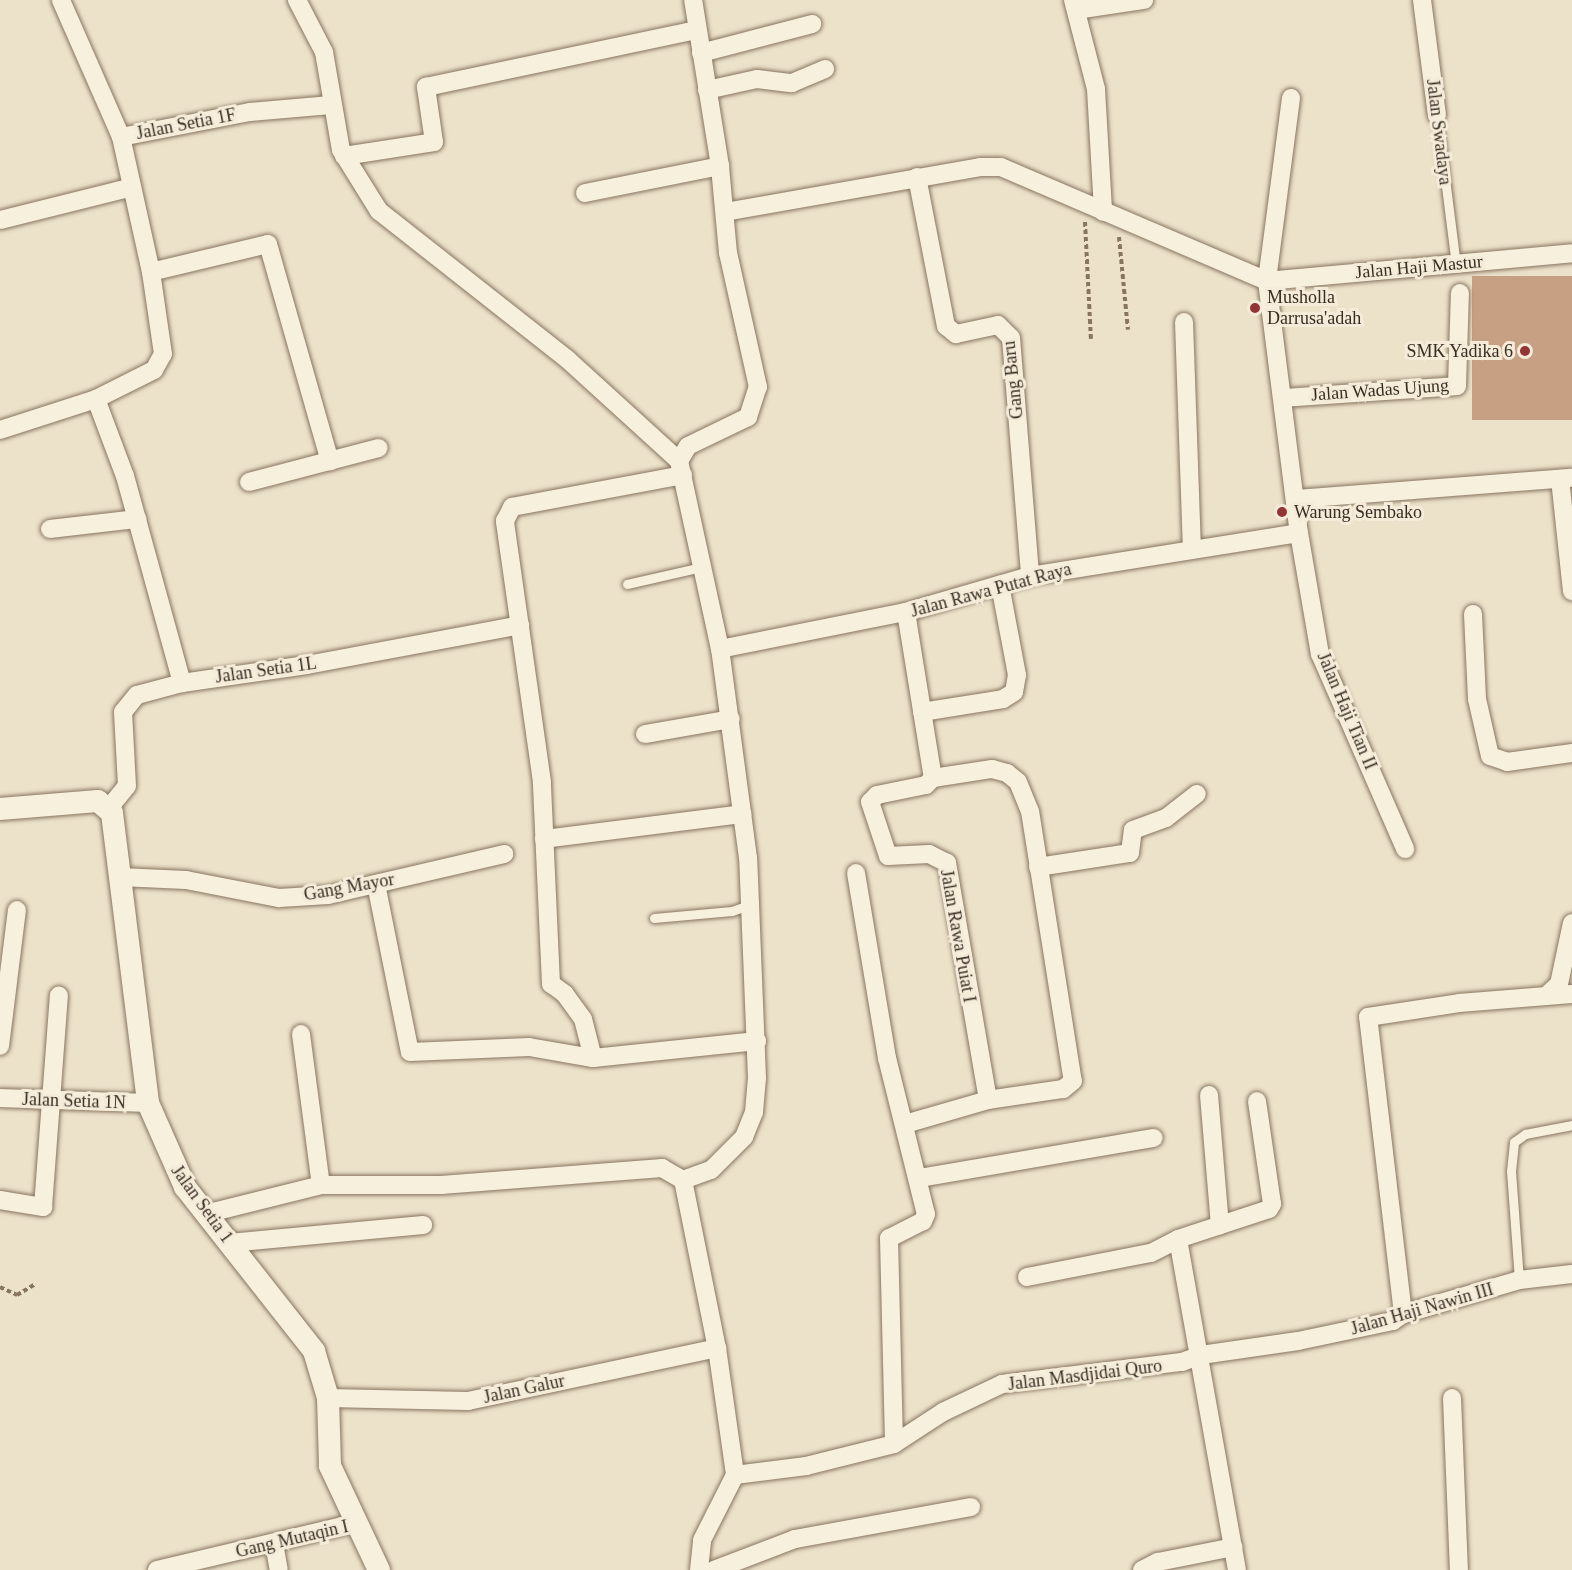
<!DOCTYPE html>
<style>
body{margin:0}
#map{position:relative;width:1572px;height:1570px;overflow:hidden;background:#ece2ca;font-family:"Times New Roman",serif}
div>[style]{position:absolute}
.building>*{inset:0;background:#c7a083;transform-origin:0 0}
.path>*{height:4px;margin-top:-2px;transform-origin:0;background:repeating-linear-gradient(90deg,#877560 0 4.5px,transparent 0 7.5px)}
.roads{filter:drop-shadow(0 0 2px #877560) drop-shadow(0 0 2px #877560)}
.service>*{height:9px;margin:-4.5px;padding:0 4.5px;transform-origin:4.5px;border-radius:4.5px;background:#f7f0dd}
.minor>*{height:18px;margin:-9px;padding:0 9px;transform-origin:9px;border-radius:9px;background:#f7f0dd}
.tertiary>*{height:22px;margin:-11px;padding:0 11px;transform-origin:11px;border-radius:11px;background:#f7f0dd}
.dots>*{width:16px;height:16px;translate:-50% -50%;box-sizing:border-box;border:3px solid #f4ecd9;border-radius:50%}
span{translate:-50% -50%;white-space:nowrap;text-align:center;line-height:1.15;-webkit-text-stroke:6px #f4ecd9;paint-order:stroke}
.street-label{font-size:18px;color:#392d22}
.poi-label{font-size:18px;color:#392d22}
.left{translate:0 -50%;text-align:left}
.right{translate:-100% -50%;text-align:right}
</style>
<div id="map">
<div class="building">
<i style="left:1572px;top:276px;width:144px;height:100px;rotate:90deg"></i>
</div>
<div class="path">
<i style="left:1085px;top:222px;width:117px;rotate:87.1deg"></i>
<i style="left:1119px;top:237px;width:93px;rotate:84.5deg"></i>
<i style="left:0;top:1287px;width:19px;rotate:25deg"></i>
<i style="left:17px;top:1295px;width:21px;rotate:-31deg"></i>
</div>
<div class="roads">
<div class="service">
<i style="left:1437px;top:115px;width:151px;rotate:82.8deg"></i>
<i style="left:627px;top:584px;width:77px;rotate:-12.8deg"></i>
<i style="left:654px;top:918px;width:78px;rotate:-5.1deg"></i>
<i style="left:732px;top:911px;width:20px;rotate:-20deg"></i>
<i style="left:1519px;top:1280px;width:109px;rotate:-94.2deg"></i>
<i style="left:1511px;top:1171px;width:29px;rotate:-84deg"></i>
<i style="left:1514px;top:1142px;width:14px;rotate:-36deg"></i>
<i style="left:1525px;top:1134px;width:48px;rotate:-10.8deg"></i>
</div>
<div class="minor">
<i style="left:297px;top:0;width:59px;rotate:62.6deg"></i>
<i style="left:324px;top:52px;width:99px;rotate:80.2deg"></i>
<i style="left:341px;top:150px;width:72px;rotate:58.1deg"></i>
<i style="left:379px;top:211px;width:239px;rotate:38.2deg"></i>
<i style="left:567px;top:359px;width:151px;rotate:42.3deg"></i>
<i style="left:1073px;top:0;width:92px;rotate:75.5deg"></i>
<i style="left:1096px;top:89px;width:123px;rotate:86.7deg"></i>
<i style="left:1422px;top:0;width:116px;rotate:82.6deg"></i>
<i style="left:1076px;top:10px;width:69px;rotate:-8.4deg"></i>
<i style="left:701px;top:53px;width:115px;rotate:-14.6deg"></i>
<i style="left:707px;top:90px;width:51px;rotate:-12.4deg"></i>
<i style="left:757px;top:79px;width:35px;rotate:7deg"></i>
<i style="left:792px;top:83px;width:36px;rotate:-23deg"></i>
<i style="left:1291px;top:98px;width:185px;rotate:97.5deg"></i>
<i style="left:1267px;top:281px;width:254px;rotate:82.8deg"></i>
<i style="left:1299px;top:533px;width:123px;rotate:80.2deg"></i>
<i style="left:1320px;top:654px;width:213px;rotate:66.4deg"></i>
<i style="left:121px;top:137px;width:131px;rotate:-11deg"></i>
<i style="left:250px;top:112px;width:81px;rotate:-4.9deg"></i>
<i style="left:344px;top:156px;width:91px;rotate:-8.8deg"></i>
<i style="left:434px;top:142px;width:56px;rotate:-98.3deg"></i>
<i style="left:426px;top:87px;width:277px;rotate:-11.9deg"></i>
<i style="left:917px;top:177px;width:152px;rotate:79deg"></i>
<i style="left:946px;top:326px;width:13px;rotate:39deg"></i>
<i style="left:956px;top:334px;width:43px;rotate:-12.1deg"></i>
<i style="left:998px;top:325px;width:18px;rotate:45deg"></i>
<i style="left:1011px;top:338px;width:239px;rotate:85.4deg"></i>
<i style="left:585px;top:193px;width:138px;rotate:-11.3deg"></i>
<i style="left:725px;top:212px;width:259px;rotate:-10deg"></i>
<i style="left:980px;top:167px;width:21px"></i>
<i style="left:1001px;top:167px;width:289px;rotate:23.2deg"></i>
<i style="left:1267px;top:281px;width:306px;rotate:-5.2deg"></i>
<i style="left:0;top:220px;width:136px;rotate:-14deg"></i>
<i style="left:151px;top:272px;width:120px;rotate:-13.5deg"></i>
<i style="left:268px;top:244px;width:226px;rotate:74.1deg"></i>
<i style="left:1184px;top:322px;width:224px;rotate:88deg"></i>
<i style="left:1283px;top:398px;width:174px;rotate:-3.9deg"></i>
<i style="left:1457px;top:386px;width:93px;rotate:-88.2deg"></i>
<i style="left:96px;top:399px;width:82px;rotate:69.4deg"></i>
<i style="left:125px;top:476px;width:215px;rotate:74.6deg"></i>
<i style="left:0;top:430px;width:101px;rotate:-17.9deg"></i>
<i style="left:96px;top:399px;width:65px;rotate:-26.6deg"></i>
<i style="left:154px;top:370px;width:18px;rotate:-61deg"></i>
<i style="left:163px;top:354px;width:83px;rotate:-98.3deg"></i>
<i style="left:151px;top:272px;width:138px;rotate:-102.5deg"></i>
<i style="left:121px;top:137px;width:150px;rotate:-113.7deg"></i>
<i style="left:1560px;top:479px;width:113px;rotate:83.9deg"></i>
<i style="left:249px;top:482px;width:134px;rotate:-14.7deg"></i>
<i style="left:1296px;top:499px;width:277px;rotate:-4.4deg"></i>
<i style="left:50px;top:529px;width:88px;rotate:-6.6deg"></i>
<i style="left:906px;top:612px;width:168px;rotate:80.8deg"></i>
<i style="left:933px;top:778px;width:60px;rotate:-8.7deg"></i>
<i style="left:992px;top:769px;width:16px;rotate:15deg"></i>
<i style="left:1007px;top:773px;width:14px;rotate:39deg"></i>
<i style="left:1018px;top:782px;width:31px;rotate:68deg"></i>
<i style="left:1030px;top:811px;width:273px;rotate:81deg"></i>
<i style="left:1073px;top:1081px;width:13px;rotate:141deg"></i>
<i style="left:1063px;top:1089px;width:76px;rotate:171.7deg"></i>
<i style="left:1473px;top:614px;width:85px;rotate:87.3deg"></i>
<i style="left:1477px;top:699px;width:58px;rotate:77.2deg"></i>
<i style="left:1490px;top:756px;width:18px;rotate:19deg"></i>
<i style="left:1507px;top:762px;width:66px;rotate:-7.9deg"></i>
<i style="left:720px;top:649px;width:190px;rotate:-11.3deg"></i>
<i style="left:906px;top:612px;width:129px;rotate:-16.2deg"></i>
<i style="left:1030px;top:576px;width:272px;rotate:-9.1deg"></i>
<i style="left:922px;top:712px;width:82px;rotate:-9.1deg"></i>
<i style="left:1003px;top:699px;width:13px;rotate:-32deg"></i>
<i style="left:1014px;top:692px;width:17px;rotate:-80deg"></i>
<i style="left:1017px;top:675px;width:92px;rotate:-100.7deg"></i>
<i style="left:645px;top:734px;width:87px;rotate:-9.9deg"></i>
<i style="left:109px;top:808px;width:28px;rotate:-51deg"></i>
<i style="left:127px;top:786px;width:74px;rotate:-93.1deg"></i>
<i style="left:123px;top:712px;width:22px;rotate:-51deg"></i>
<i style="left:137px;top:695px;width:47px;rotate:-14.9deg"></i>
<i style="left:182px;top:683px;width:126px;rotate:-8.2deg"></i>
<i style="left:307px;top:665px;width:217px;rotate:-10.6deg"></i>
<i style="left:544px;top:839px;width:200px;rotate:-7.2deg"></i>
<i style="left:1038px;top:867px;width:93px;rotate:-8.7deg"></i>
<i style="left:1130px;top:853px;width:23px;rotate:-83deg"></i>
<i style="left:1133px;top:830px;width:35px;rotate:-20deg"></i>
<i style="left:1166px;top:818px;width:39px;rotate:-38deg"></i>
<i style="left:856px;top:873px;width:188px;rotate:80.5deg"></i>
<i style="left:887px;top:1058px;width:161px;rotate:76deg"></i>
<i style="left:926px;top:1214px;width:8px;rotate:113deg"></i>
<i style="left:923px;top:1221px;width:38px;rotate:153deg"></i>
<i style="left:889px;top:1238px;width:206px;rotate:88.6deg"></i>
<i style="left:120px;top:877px;width:66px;rotate:2.6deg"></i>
<i style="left:186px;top:880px;width:95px;rotate:11deg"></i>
<i style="left:279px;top:898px;width:49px;rotate:-3.5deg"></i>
<i style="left:328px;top:895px;width:181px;rotate:-13.1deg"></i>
<i style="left:376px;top:884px;width:171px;rotate:78.6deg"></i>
<i style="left:410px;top:1052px;width:119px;rotate:-2.4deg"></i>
<i style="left:529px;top:1047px;width:65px;rotate:9.8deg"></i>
<i style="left:593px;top:1058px;width:165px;rotate:-5.9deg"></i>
<i style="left:1546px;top:996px;width:18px;rotate:-43deg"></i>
<i style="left:1559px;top:984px;width:62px;rotate:-78deg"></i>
<i style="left:301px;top:1034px;width:152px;rotate:82.5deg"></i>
<i style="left:0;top:1046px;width:137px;rotate:-82.9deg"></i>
<i style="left:593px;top:1058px;width:40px;rotate:-104.4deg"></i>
<i style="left:583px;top:1019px;width:31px;rotate:-126deg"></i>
<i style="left:565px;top:994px;width:17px;rotate:-144deg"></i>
<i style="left:551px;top:984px;width:202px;rotate:-92.6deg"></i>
<i style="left:542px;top:782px;width:264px;rotate:-98.1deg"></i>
<i style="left:505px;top:521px;width:16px;rotate:-63deg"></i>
<i style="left:512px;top:507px;width:174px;rotate:-10.6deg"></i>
<i style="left:1209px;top:1095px;width:131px;rotate:85.2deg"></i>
<i style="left:0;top:1098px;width:148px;rotate:1.9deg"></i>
<i style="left:905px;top:1124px;width:86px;rotate:-16.1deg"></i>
<i style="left:988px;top:1100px;width:241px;rotate:-99.8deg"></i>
<i style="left:947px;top:863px;width:20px;rotate:-153deg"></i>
<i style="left:929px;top:854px;width:41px;rotate:177.2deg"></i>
<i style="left:888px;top:856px;width:57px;rotate:-108.4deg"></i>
<i style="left:870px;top:802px;width:10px;rotate:-45deg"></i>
<i style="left:877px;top:795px;width:50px;rotate:-11.5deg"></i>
<i style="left:926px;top:785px;width:10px;rotate:-45deg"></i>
<i style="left:919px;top:1178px;width:238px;rotate:-9.7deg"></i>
<i style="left:683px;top:1180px;width:171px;rotate:78.6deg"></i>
<i style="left:717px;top:1348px;width:128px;rotate:81.9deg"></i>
<i style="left:0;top:1200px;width:44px;rotate:9.2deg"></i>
<i style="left:43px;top:1207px;width:212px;rotate:-85.7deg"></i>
<i style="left:205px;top:1214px;width:120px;rotate:-14deg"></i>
<i style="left:321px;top:1185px;width:120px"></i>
<i style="left:441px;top:1185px;width:222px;rotate:-4.4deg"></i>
<i style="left:662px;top:1168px;width:24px;rotate:30deg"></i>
<i style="left:683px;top:1180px;width:30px;rotate:-20deg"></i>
<i style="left:711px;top:1170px;width:47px;rotate:-45deg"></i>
<i style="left:744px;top:1137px;width:27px;rotate:-68deg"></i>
<i style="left:754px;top:1112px;width:34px;rotate:-85deg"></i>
<i style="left:757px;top:1078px;width:220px;rotate:-92.3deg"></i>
<i style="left:748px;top:858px;width:211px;rotate:-97.6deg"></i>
<i style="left:720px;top:649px;width:192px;rotate:-102.3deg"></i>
<i style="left:679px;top:461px;width:17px;rotate:-59deg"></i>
<i style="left:688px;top:446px;width:67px;rotate:-25.8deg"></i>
<i style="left:748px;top:417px;width:32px;rotate:-72deg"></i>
<i style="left:758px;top:387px;width:137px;rotate:-102.6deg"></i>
<i style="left:728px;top:253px;width:87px;rotate:-95.3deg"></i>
<i style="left:720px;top:166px;width:168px;rotate:-99.2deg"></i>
<i style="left:1178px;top:1239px;width:336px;rotate:79.9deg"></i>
<i style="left:229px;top:1243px;width:195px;rotate:-5.3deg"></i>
<i style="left:1027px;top:1277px;width:126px;rotate:-11deg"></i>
<i style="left:1151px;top:1253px;width:30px;rotate:-27deg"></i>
<i style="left:1178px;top:1239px;width:96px;rotate:-18.2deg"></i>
<i style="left:1269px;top:1209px;width:6px;rotate:-59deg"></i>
<i style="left:1272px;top:1204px;width:104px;rotate:-98.3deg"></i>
<i style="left:1403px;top:1314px;width:299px;rotate:-96.7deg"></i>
<i style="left:1368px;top:1017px;width:92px;rotate:-8.7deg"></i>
<i style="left:1459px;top:1003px;width:113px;rotate:-4.6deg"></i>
<i style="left:328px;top:1398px;width:140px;rotate:1.2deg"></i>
<i style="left:468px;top:1401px;width:255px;rotate:-12deg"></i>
<i style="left:1452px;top:1398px;width:172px;rotate:87.7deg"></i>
<i style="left:735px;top:1475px;width:72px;rotate:-7.2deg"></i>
<i style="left:806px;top:1466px;width:91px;rotate:-14deg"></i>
<i style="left:894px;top:1444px;width:59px;rotate:-33.1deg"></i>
<i style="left:943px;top:1412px;width:65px;rotate:-25.4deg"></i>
<i style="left:1002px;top:1384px;width:181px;rotate:-7deg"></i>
<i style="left:1182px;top:1362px;width:20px;rotate:-20deg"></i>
<i style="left:1201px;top:1355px;width:98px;rotate:-8.2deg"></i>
<i style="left:1298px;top:1341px;width:97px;rotate:-11.9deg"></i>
<i style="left:1393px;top:1321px;width:12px;rotate:-35deg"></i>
<i style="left:1403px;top:1314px;width:121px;rotate:-16.3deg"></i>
<i style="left:1519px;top:1280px;width:53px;rotate:-6.5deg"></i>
<i style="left:274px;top:1543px;width:27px;rotate:80deg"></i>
<i style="left:157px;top:1570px;width:204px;rotate:-13.3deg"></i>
<i style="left:699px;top:1570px;width:30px;rotate:-84deg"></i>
<i style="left:702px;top:1540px;width:73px;rotate:-63.1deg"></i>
<i style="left:714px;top:1570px;width:87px;rotate:-20.9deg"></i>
<i style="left:795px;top:1539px;width:179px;rotate:-10.3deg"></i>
<i style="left:1142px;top:1570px;width:18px;rotate:-27deg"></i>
<i style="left:1158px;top:1562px;width:77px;rotate:-11.2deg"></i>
</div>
<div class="tertiary">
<i style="left:0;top:809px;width:98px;rotate:-4.7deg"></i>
<i style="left:98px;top:801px;width:18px;rotate:41deg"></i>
<i style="left:112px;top:813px;width:292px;rotate:82.9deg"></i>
<i style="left:148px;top:1103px;width:92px;rotate:66.2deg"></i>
<i style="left:185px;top:1187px;width:209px;rotate:51.8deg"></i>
<i style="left:314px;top:1351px;width:49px;rotate:73.4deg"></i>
<i style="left:328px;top:1398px;width:68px;rotate:88.3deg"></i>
<i style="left:330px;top:1466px;width:115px;rotate:64.8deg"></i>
</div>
</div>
<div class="dots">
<i style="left:1255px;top:308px;background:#923534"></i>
<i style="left:1525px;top:351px;background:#923534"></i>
<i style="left:1282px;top:512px;background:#923534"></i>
</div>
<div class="street-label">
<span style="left:186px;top:124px;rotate:-11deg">Jalan Setia 1F</span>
<span style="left:1439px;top:132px;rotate:83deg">Jalan Swadaya</span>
<span style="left:1419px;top:267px;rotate:-5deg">Jalan Haji Mastur</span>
<span style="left:1013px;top:380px;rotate:-96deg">Gang Baru</span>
<span style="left:1380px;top:390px;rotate:-4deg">Jalan Wadas Ujung</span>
<span style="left:991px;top:590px;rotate:-15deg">Jalan Rawa Putat Raya</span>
<span style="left:266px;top:670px;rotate:-8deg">Jalan Setia 1L</span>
<span style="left:1347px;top:711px;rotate:67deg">Jalan Haji Tian II</span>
<span style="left:349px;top:887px;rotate:-10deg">Gang Mayor</span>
<span style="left:958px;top:936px;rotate:80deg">Jalan Rawa Puiat I</span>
<span style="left:74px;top:1101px;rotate:2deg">Jalan Setia 1N</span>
<span style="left:202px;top:1204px;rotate:54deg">Jalan Setia 1</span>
<span style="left:1422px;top:1309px;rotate:-16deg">Jalan Haji Nawin III</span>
<span style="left:1085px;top:1375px;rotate:-7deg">Jalan Masdjidai Quro</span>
<span style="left:524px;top:1389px;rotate:-12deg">Jalan Galur</span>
<span style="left:292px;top:1539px;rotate:-13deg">Gang Mutaqin I</span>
</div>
<div class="poi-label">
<span class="left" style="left:1267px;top:308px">Musholla<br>Darrusa'adah</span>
<span class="right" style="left:1513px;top:351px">SMK Yadika 6</span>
<span class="left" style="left:1294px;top:512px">Warung Sembako</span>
</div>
</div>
